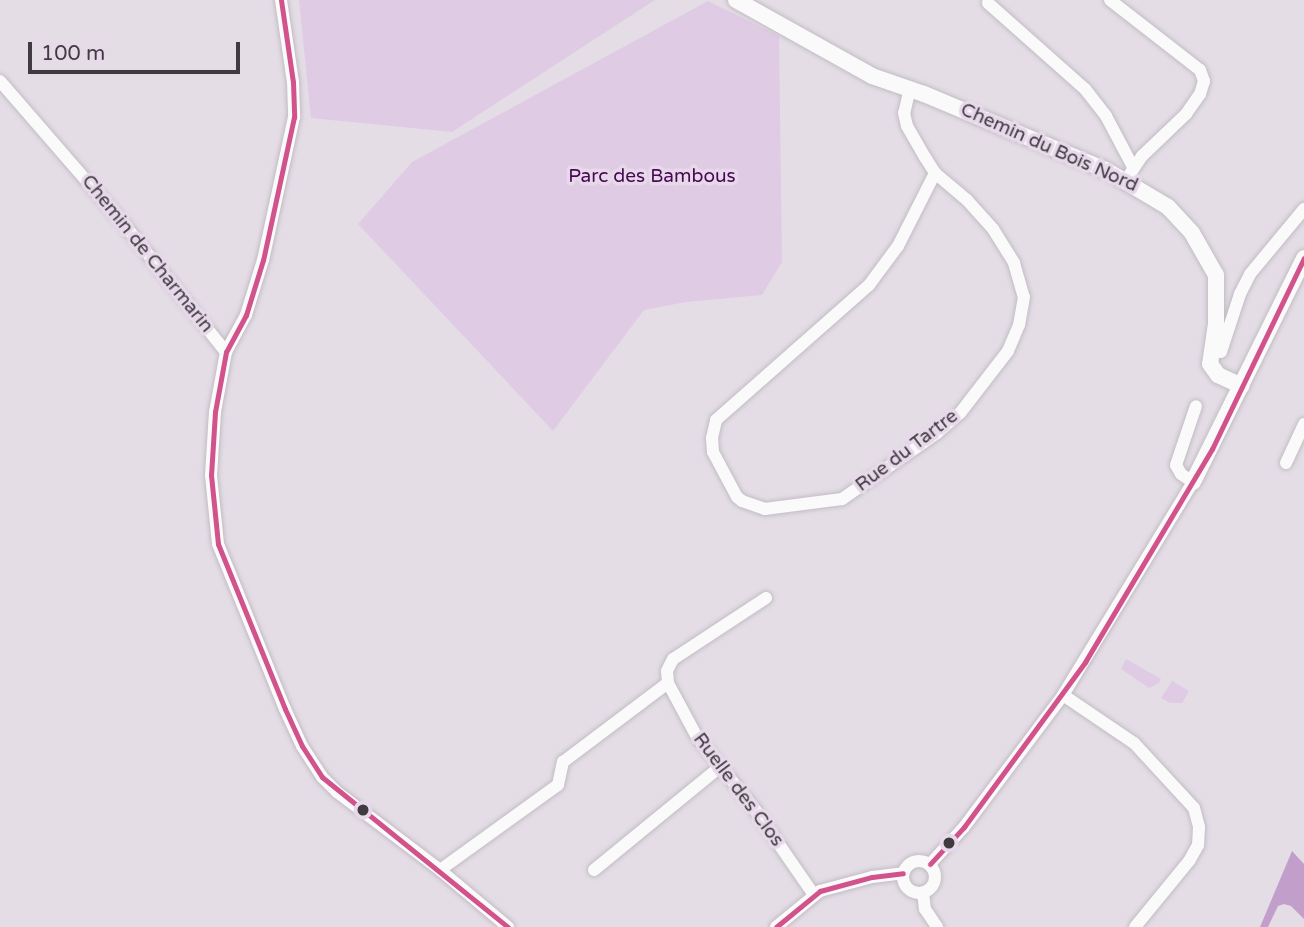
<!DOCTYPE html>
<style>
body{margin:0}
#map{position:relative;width:1304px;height:927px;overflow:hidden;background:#e4dde6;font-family:"Varela Round",sans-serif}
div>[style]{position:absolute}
.green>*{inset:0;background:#e0cbe5}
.water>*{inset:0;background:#c29ecb}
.roads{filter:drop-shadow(0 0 2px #c2bcc3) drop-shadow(0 0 2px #c2bcc3)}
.minor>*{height:12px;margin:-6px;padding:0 6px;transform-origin:6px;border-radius:6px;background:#fbfafb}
.minor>.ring{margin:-6px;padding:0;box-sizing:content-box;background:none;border:12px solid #fbfafb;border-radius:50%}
.tertiary>*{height:16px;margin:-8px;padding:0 8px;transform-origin:8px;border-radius:8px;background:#fbfafb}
.bus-1>*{height:5px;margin:-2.5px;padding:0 2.5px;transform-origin:2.5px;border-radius:2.5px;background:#d2528b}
.dots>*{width:19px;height:19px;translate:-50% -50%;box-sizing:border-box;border:4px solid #e7d9ea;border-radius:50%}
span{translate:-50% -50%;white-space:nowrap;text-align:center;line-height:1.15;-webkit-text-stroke:7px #e7d9ea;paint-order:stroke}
.street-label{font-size:19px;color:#403a41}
.park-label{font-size:19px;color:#470954}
.scale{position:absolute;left:28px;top:42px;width:212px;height:32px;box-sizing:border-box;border:4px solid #403a41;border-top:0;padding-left:9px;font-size:21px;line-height:24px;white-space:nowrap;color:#403a41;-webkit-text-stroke:5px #e7d9ea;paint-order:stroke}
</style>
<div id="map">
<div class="green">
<i style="clip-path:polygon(299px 0,655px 0,452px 132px,311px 118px)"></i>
<i style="clip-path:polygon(708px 1px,779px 36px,782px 262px,762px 295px,686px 302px,644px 310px,553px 431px,358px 224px,412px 162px)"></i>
<i style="clip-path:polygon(1126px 659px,1161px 679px,1159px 683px,1149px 688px,1121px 669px)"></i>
<i style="clip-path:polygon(1172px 681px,1189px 691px,1182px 703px,1170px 703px,1161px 698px)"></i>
</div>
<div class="water">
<i style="clip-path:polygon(1292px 851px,1304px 864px,1304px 919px,1291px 906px,1284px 904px,1278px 906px,1268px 927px,1260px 927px)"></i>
</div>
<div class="roads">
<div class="minor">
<i style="left:281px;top:0;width:83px;rotate:81.7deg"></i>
<i style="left:293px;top:82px;width:35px;rotate:88deg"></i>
<i style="left:294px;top:117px;width:146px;rotate:102.2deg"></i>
<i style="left:263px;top:260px;width:58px;rotate:107.2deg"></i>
<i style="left:246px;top:315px;width:42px;rotate:118.4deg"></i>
<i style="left:226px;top:352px;width:61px;rotate:100.4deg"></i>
<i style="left:215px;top:412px;width:63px;rotate:93.6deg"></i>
<i style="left:211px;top:475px;width:69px;rotate:84.2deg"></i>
<i style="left:218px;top:544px;width:178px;rotate:67.9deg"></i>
<i style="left:285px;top:709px;width:41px;rotate:65.3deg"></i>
<i style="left:302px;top:746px;width:37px;rotate:57deg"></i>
<i style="left:322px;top:777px;width:21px;rotate:45deg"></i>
<i style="left:337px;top:792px;width:129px;rotate:37.1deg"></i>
<i style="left:440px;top:870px;width:89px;rotate:40deg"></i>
<i style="left:1110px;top:0;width:114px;rotate:37.9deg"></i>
<i style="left:1200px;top:70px;width:12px;rotate:70deg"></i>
<i style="left:1204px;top:81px;width:14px;rotate:107deg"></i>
<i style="left:1200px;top:94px;width:24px;rotate:125deg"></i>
<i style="left:1186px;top:114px;width:61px;rotate:136.3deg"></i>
<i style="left:1142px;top:156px;width:29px;rotate:124deg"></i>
<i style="left:988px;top:3px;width:130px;rotate:41.6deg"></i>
<i style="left:1085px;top:89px;width:34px;rotate:52deg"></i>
<i style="left:1106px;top:116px;width:58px;rotate:62.1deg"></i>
<i style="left:0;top:81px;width:188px;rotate:49.1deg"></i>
<i style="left:123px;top:223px;width:165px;rotate:51.4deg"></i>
<i style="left:910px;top:88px;width:26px;rotate:103deg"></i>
<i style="left:904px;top:113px;width:13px;rotate:77deg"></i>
<i style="left:907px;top:126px;width:36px;rotate:60deg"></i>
<i style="left:925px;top:157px;width:19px;rotate:58deg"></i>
<i style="left:935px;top:173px;width:42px;rotate:40.2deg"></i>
<i style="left:967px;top:200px;width:39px;rotate:48deg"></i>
<i style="left:993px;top:229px;width:40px;rotate:58deg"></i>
<i style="left:1014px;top:263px;width:35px;rotate:74deg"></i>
<i style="left:1024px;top:297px;width:28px;rotate:100deg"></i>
<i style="left:1019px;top:325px;width:28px;rotate:113deg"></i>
<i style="left:1008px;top:351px;width:78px;rotate:127.7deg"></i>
<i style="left:960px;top:413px;width:30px;rotate:139deg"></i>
<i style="left:937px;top:433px;width:116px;rotate:145.2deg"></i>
<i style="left:842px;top:499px;width:78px;rotate:172.6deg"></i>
<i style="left:765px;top:509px;width:24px;rotate:-161deg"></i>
<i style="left:742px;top:501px;width:6px;rotate:-141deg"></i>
<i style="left:737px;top:497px;width:51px;rotate:-118.1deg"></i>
<i style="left:713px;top:452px;width:14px;rotate:-94deg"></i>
<i style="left:712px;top:438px;width:18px;rotate:-77deg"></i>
<i style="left:716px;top:420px;width:204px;rotate:-41.4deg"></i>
<i style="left:869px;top:285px;width:49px;rotate:-53.4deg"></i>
<i style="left:898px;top:246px;width:82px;rotate:-63.1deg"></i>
<i style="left:1221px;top:352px;width:61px;rotate:-71.9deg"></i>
<i style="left:1240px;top:294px;width:22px;rotate:-63deg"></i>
<i style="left:1250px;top:274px;width:85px;rotate:-50.3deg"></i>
<i style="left:1286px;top:463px;width:43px;rotate:-65.2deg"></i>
<i style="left:766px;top:598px;width:111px;rotate:146.7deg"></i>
<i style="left:673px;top:659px;width:13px;rotate:117deg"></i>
<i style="left:667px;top:671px;width:12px;rotate:85deg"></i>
<i style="left:668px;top:683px;width:61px;rotate:61.8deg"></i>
<i style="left:697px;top:737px;width:95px;rotate:51.4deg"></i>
<i style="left:756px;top:811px;width:102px;rotate:55.4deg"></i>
<i style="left:1063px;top:695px;width:86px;rotate:34.1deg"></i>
<i style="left:1134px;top:743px;width:88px;rotate:47.3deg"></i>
<i style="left:1194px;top:808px;width:20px;rotate:75deg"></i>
<i style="left:1199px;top:827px;width:18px;rotate:93deg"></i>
<i style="left:1198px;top:845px;width:18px;rotate:119deg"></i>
<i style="left:1189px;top:861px;width:85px;rotate:129.3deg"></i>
<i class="ring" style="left:903px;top:861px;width:20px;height:20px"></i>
<i style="left:930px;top:864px;width:50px;rotate:-47.4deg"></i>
<i style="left:964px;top:827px;width:165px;rotate:-53.1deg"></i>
<i style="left:1063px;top:695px;width:250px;rotate:-58.6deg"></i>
<i style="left:1193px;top:482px;width:14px;rotate:-146deg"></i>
<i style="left:1181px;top:474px;width:10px;rotate:-119deg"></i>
<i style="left:1176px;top:465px;width:62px;rotate:-71.3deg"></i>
<i style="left:440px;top:870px;width:145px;rotate:-35.8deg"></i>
<i style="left:558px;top:785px;width:24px;rotate:-78deg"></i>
<i style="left:563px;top:762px;width:131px;rotate:-37deg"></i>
<i style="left:594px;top:870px;width:164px;rotate:-39.3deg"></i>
<i style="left:923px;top:893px;width:16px;rotate:83deg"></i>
<i style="left:925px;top:909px;width:22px;rotate:56deg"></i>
<i style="left:776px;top:927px;width:57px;rotate:-39.3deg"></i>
<i style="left:820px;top:891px;width:54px;rotate:-15.1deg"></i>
<i style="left:872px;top:877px;width:31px;rotate:-7deg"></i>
</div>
<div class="tertiary">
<i style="left:736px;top:0;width:156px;rotate:29.2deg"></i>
<i style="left:872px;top:76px;width:55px;rotate:19.1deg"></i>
<i style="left:924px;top:94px;width:197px;rotate:22.7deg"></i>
<i style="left:1106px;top:170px;width:72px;rotate:30.8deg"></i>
<i style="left:1168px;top:207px;width:35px;rotate:47deg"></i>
<i style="left:1192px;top:233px;width:48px;rotate:60.3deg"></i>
<i style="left:1216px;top:275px;width:49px;rotate:90deg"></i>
<i style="left:1216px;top:324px;width:40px;rotate:98.5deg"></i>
<i style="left:1210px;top:364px;width:14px;rotate:54deg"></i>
<i style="left:1218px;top:375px;width:26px;rotate:25deg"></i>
<i style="left:1193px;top:482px;width:250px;rotate:-63.6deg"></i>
</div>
</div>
<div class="bus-1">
<i style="left:281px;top:0;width:83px;rotate:81.7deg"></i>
<i style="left:293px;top:82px;width:35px;rotate:88deg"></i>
<i style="left:294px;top:117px;width:146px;rotate:102.2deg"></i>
<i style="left:263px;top:260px;width:58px;rotate:107.2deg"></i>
<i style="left:246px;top:315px;width:42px;rotate:118.4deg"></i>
<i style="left:226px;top:352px;width:61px;rotate:100.4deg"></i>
<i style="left:215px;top:412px;width:63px;rotate:93.6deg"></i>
<i style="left:211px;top:475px;width:69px;rotate:84.2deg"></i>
<i style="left:218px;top:544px;width:178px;rotate:67.9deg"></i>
<i style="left:285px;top:709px;width:41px;rotate:65.3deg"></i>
<i style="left:302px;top:746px;width:37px;rotate:57deg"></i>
<i style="left:322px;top:777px;width:239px;rotate:38.9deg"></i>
<i style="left:930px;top:864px;width:50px;rotate:-47.4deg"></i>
<i style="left:964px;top:827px;width:205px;rotate:-53.7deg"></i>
<i style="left:1085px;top:662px;width:248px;rotate:-59.2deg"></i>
<i style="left:1212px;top:449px;width:212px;rotate:-64.3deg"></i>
<i style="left:776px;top:927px;width:57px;rotate:-39.3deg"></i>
<i style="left:820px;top:891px;width:54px;rotate:-15.1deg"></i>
<i style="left:872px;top:877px;width:31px;rotate:-7deg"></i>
</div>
<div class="dots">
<i style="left:363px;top:810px;background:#403a41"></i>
<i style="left:949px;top:843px;background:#403a41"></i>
</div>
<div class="street-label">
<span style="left:1049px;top:148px;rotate:24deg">Chemin du Bois Nord</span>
<span style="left:147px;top:254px;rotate:51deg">Chemin de Charmarin</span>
<span style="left:907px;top:451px;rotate:-37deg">Rue du Tartre</span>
<span style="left:738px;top:790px;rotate:53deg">Ruelle des Clos</span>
</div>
<div class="park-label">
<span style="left:652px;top:177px">Parc des Bambous</span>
</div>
<div class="scale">100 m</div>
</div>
